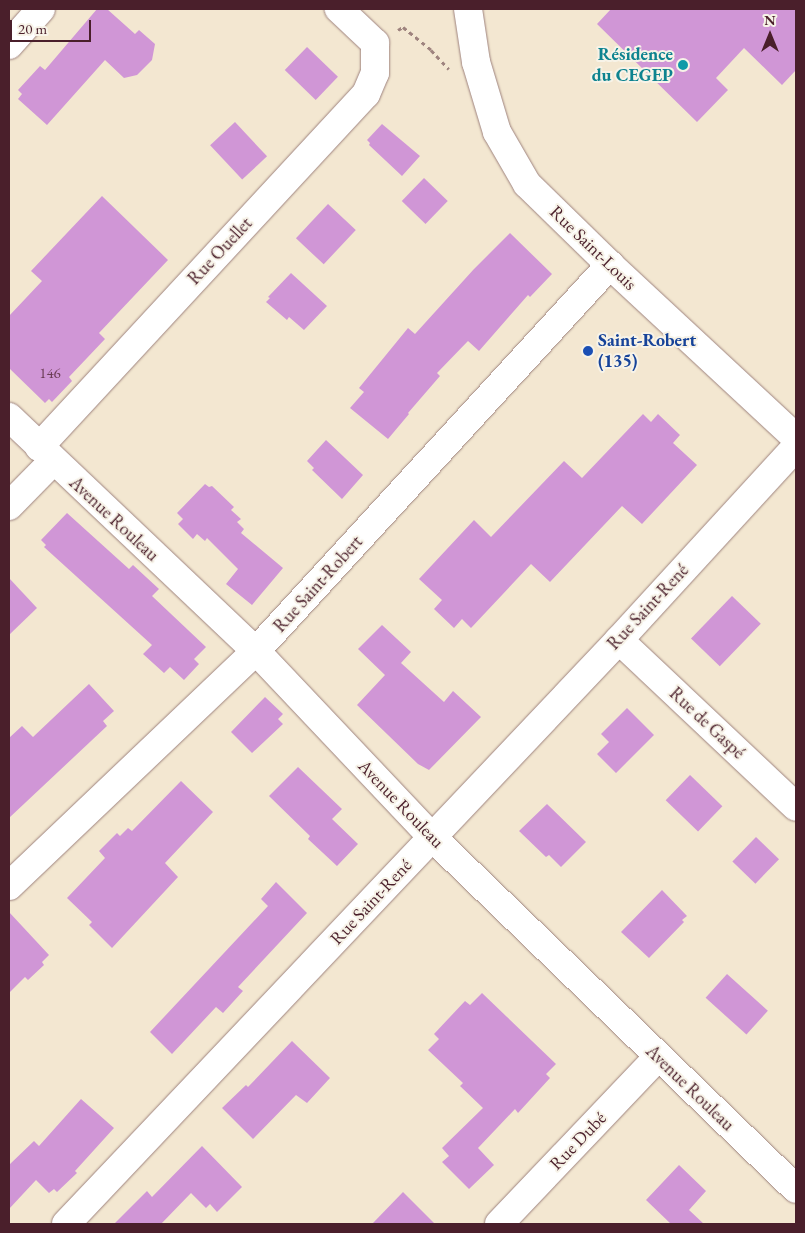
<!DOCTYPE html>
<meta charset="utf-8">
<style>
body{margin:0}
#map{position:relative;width:805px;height:1233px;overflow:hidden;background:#f3e7d1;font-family:"EB Garamond",serif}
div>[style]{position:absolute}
.building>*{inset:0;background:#d096d6;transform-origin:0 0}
.path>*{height:3px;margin-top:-1.5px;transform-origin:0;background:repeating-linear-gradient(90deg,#9e837e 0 4px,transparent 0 8px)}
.roads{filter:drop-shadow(0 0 1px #9e837e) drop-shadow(0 0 1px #9e837e)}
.minor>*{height:28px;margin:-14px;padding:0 14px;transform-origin:14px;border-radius:14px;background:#fff}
.dots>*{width:14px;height:14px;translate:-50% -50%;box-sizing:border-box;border:2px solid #f7f3e8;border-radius:50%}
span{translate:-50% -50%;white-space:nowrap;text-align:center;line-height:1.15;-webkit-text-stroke:4px #f7f3e8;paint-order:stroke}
.number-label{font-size:15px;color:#6c3d56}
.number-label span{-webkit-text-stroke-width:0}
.culture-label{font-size:18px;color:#0d838f;font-weight:700}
.right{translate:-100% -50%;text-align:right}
.street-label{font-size:18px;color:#4a1f2b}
.transit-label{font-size:18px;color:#164399;font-weight:700}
.left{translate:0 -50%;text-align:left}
.frame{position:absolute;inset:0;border:10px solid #4a1f2b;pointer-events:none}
.north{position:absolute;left:745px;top:10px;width:50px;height:50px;-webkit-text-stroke:4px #f7f3e8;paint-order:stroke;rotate:0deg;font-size:14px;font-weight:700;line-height:20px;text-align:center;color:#4a1f2b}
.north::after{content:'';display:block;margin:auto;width:18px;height:22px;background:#4a1f2b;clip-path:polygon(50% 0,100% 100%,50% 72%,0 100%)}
.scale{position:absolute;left:10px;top:20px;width:81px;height:22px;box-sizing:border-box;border:2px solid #4a1f2b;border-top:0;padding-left:6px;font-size:15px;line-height:18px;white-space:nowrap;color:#4a1f2b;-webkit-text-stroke:4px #f7f3e8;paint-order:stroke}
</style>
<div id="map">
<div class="building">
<i style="clip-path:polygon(97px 9px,107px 9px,135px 34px,139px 30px,155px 44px,152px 60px,137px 75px,124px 78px,105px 60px,47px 125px,18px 99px,22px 94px,18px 90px,40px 66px,45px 70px)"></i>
<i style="clip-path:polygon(611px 9px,796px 9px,796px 70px,782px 85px,744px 48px,716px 78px,728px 90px,697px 122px,597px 24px)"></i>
<i style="left:307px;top:47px;width:43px;height:32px;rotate:44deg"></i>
<i style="left:235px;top:122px;width:47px;height:34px;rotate:47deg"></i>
<i style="clip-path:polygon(382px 124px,420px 156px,402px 176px,369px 145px,370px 143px,367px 140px)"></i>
<i style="left:424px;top:178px;width:33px;height:32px;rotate:44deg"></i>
<i style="clip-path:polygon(102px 196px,168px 260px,99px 333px,105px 339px,69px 377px,72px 381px,52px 402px,49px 399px,45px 403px,9px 368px,9px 316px,42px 281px,31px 271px)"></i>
<i style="left:328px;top:204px;width:38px;height:47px;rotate:43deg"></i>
<i style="clip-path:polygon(510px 233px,552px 274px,530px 297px,528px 295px,479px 351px,468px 341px,437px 373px,440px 376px,408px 413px,409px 414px,388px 439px,350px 408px,364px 392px,359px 388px,408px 328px,415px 334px,474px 269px)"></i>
<i style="clip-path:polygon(291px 273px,327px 306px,304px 330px,289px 317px,287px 320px,266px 302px,270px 298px,268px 297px)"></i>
<i style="clip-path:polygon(643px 414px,651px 422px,658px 414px,680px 435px,673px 443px,697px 465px,642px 524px,622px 506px,550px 582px,531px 564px,471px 628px,462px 619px,454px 628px,434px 609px,442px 600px,419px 579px,474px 520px,491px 537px,564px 461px,582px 478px)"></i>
<i style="clip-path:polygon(326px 440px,363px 475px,342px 499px,312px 470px,314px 468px,307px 461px)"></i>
<i style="clip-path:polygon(205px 484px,209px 487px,212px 486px,234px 507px,231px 510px,241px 519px,237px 522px,244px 529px,241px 533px,283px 568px,252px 605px,226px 584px,238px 569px,207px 538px,205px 541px,197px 534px,193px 539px,178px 524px,183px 519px,177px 513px)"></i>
<i style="clip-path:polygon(67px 513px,129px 569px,133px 565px,159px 589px,152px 596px,206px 647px,194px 659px,199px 664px,184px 680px,170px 667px,164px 673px,143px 654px,152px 645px,44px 547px,46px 545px,41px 540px)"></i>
<i style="clip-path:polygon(9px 578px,37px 608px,9px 635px)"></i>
<i style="left:732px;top:596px;width:40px;height:59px;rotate:44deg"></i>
<i style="clip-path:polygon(382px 625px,411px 652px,401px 663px,444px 702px,453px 691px,481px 717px,429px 770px,418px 764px,357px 705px,385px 675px,358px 649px)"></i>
<i style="clip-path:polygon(89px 684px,114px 711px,103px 721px,107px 726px,9px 818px,9px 738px,22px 726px,33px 737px)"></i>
<i style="clip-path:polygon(265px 697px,283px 714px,278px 719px,283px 724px,252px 753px,231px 732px)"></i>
<i style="clip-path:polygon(627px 708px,654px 735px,616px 773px,597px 754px,609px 742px,601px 734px)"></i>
<i style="clip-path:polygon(298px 767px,342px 809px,332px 819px,358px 844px,337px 866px,308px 839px,310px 836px,269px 796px)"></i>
<i style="left:690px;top:775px;width:45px;height:35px;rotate:44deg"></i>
<i style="clip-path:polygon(181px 781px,213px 812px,165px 863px,178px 877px,112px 948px,89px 925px,92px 922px,67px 898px,105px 858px,99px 851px,117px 833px,120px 836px,128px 828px,132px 831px)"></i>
<i style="clip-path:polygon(547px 804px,586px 842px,561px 867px,549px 855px,546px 857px,519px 831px)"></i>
<i style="left:756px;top:837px;width:32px;height:34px;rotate:44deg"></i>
<i style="clip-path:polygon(276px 882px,307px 913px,238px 987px,243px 991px,223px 1013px,216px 1007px,172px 1054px,150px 1032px,268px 906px,261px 899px)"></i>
<i style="clip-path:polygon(662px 890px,687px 916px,682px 920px,684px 922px,649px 958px,621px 932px)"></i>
<i style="clip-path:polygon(9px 912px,49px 955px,42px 962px,44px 965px,28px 980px,25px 977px,9px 993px)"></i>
<i style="left:727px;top:974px;width:55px;height:32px;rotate:42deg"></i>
<i style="clip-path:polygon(482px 993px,556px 1064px,546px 1074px,550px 1078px,518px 1113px,515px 1109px,478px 1148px,494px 1165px,469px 1189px,442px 1162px,449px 1156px,442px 1148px,483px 1108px,460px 1086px,463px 1083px,428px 1050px,439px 1039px,434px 1034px,465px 1001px,470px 1005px)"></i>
<i style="clip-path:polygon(292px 1041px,330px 1078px,307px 1103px,296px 1095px,253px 1139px,222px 1108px,246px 1085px,248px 1087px)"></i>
<i style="clip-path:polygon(81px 1099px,114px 1128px,75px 1171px,77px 1173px,57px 1192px,54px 1189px,49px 1193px,36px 1180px,9px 1209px,9px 1165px,34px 1141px,39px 1146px)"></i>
<i style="clip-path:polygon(202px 1146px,242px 1187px,217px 1212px,210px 1204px,206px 1208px,191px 1193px,161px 1224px,114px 1224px,147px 1191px,152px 1197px)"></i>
<i style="clip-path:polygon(679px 1165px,706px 1191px,689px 1210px,704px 1224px,671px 1224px,646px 1200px)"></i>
<i style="clip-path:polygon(403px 1192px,435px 1224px,372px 1224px)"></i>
</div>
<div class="path">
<i style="left:398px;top:30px;width:6px;rotate:-31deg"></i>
<i style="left:403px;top:27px;width:36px;rotate:39deg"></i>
<i style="left:431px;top:50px;width:26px;rotate:47deg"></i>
</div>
<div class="roads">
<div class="minor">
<i style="left:468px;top:9px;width:54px;rotate:81.4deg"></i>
<i style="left:476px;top:62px;width:73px;rotate:73.3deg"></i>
<i style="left:497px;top:132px;width:60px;rotate:60deg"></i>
<i style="left:527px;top:184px;width:116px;rotate:44.3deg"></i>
<i style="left:610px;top:265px;width:254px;rotate:42.9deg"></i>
<i style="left:9px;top:45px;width:48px;rotate:-48.4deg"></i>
<i style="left:9px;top:417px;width:340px;rotate:43.5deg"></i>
<i style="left:256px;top:651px;width:256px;rotate:46.6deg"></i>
<i style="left:432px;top:837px;width:506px;rotate:44.04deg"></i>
<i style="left:39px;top:447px;width:481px;rotate:-47.2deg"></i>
<i style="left:366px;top:94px;width:23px;rotate:-67deg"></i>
<i style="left:375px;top:73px;width:30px;rotate:-90deg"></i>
<i style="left:375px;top:43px;width:50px;rotate:-136.6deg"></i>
<i style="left:9px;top:506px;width:63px;rotate:-45.6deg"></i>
<i style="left:619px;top:640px;width:243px;rotate:43.3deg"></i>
<i style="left:9px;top:886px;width:341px;rotate:-43.6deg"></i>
<i style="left:256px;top:651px;width:524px;rotate:-47.48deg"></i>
<i style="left:66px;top:1224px;width:804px;rotate:-46.56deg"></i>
<i style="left:619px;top:640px;width:262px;rotate:-47.5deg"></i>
<i style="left:499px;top:1224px;width:231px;rotate:-46.4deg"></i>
</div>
</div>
<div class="dots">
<i style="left:683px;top:65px;background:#0f9aa8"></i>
<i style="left:588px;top:351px;background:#1a4fb4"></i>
</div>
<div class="number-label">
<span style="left:50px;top:373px">146</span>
</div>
<div class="culture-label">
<span class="right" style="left:673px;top:65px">Résidence<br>du CEGEP</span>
</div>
<div class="street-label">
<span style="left:593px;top:248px;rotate:44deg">Rue Saint-Louis</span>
<span style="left:220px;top:251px;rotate:-47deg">Rue Ouellet</span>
<span style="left:114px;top:519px;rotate:43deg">Avenue Rouleau</span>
<span style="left:318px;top:584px;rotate:-48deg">Rue Saint-Robert</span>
<span style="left:648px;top:607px;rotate:-47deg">Rue Saint-René</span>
<span style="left:707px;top:723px;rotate:43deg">Rue de Gaspé</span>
<span style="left:401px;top:804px;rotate:46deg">Avenue Rouleau</span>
<span style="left:371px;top:902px;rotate:-47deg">Rue Saint-René</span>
<span style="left:690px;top:1088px;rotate:44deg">Avenue Rouleau</span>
<span style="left:578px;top:1141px;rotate:-46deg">Rue Dubé</span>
</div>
<div class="transit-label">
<span class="left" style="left:598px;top:351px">Saint-Robert<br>(135)</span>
</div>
<div class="frame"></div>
<div class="north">N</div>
<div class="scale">20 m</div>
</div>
